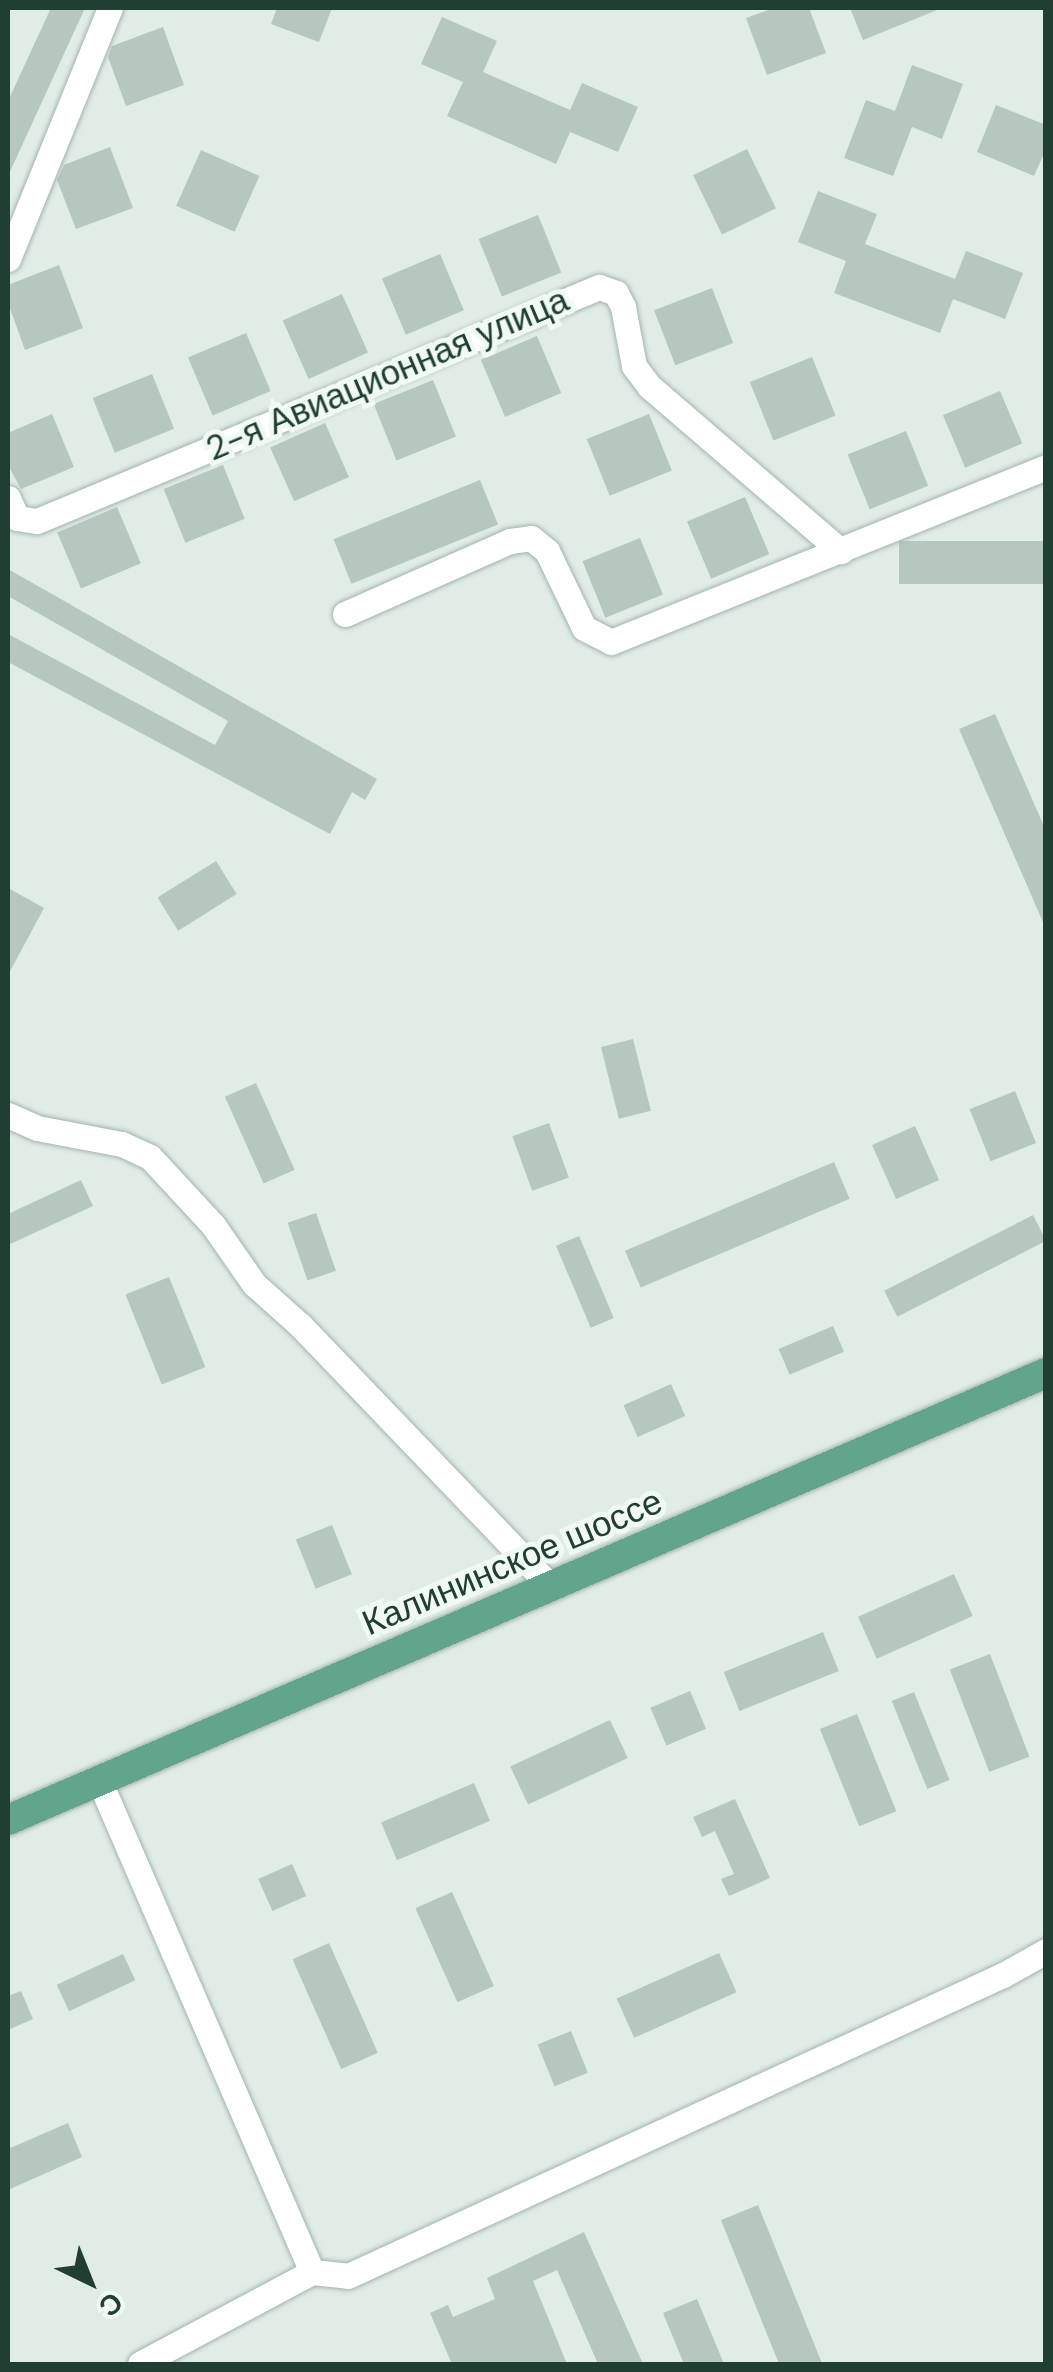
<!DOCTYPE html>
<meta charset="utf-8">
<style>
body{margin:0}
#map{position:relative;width:1053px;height:2372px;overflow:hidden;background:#e0ece6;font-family:"DM Sans",sans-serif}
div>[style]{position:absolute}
.building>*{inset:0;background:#b5c7be;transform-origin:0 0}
.roads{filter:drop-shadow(0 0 2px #a3b4ac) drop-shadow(0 0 2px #a3b4ac)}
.minor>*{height:25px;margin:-12.5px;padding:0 12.5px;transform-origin:12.5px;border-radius:12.5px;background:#fff}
.major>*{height:30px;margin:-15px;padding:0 15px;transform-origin:15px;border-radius:15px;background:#62a58c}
span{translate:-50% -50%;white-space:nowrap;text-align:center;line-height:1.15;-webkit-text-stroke:10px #f1f9f4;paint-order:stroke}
.street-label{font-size:35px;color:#203e32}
.frame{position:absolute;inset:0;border:10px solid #203e32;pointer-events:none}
.north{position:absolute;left:40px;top:2232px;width:100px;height:100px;-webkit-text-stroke:8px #f1f9f4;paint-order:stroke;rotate:137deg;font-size:28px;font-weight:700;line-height:40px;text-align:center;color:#203e32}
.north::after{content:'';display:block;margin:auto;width:35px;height:45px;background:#203e32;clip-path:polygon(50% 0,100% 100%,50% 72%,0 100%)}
</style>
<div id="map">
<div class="building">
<i style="clip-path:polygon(51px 8px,85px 8px,8px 176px,8px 101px)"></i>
<i style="clip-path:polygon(277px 8px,332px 8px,319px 42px,271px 24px)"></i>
<i style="clip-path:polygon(774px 8px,809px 8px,826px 53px,767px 75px,746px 18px)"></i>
<i style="clip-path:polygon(850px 8px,942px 8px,863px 40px)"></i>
<i style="clip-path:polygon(442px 17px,497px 41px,483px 72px,570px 110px,582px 83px,638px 107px,618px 152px,570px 132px,556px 164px,447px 116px,463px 82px,421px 64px)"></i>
<i style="clip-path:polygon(163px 27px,184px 85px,126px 106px,108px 57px,112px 46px)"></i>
<i style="clip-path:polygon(912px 65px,963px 84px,942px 139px,912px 127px,893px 176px,844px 158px,866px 100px,895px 111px)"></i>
<i style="clip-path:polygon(996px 105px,1046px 125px,1046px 149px,1034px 176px,977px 152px)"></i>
<i style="clip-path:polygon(110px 147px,133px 208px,76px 229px,57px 180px,64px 165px)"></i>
<i style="left:747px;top:149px;width:66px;height:60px;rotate:64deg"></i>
<i style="left:201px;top:150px;width:64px;height:61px;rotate:24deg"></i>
<i style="clip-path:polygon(818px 191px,877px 214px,865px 244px,955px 279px,966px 251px,1023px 273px,1005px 319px,953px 299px,940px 333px,834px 293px,846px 261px,798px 242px)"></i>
<i style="left:538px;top:215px;width:62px;height:64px;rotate:68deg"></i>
<i style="left:440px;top:254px;width:61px;height:63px;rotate:67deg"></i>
<i style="clip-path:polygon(59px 265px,83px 328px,25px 350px,8px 303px,8px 285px)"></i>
<i style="left:712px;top:288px;width:59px;height:62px;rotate:69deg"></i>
<i style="left:342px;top:294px;width:64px;height:65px;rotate:66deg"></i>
<i style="left:246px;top:333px;width:63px;height:63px;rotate:67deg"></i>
<i style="left:537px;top:336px;width:62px;height:61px;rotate:67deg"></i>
<i style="left:812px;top:357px;width:63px;height:67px;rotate:68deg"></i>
<i style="left:152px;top:374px;width:59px;height:64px;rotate:68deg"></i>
<i style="left:433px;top:380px;width:61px;height:64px;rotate:68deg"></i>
<i style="left:1000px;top:391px;width:57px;height:62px;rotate:67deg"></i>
<i style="clip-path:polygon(52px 414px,74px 467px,21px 489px,8px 465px,8px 433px)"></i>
<i style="left:649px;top:414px;width:61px;height:67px;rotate:68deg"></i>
<i style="left:325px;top:423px;width:59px;height:60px;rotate:66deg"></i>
<i style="left:906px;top:431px;width:59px;height:63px;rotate:68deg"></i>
<i style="left:223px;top:465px;width:58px;height:64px;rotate:68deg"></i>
<i style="left:480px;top:480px;width:48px;height:158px;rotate:68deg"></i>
<i style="left:745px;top:497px;width:62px;height:63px;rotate:67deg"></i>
<i style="left:117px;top:507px;width:61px;height:65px;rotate:67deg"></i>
<i style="left:640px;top:538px;width:61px;height:62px;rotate:68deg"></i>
<i style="left:1046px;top:541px;width:43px;height:147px;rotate:90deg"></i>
<i style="clip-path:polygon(8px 569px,377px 779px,365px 800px,352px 792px,330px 834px,8px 662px,8px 634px,215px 745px,228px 721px,8px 596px)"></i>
<i style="clip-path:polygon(995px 714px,1046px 831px,1046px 929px,959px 729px)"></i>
<i style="left:216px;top:861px;width:39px;height:69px;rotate:58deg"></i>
<i style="clip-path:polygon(8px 888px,44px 908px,8px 975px)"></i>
<i style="left:633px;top:1039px;width:74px;height:33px;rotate:76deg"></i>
<i style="left:256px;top:1083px;width:95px;height:34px;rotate:66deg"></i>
<i style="left:1015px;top:1091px;width:56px;height:49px;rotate:68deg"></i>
<i style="left:549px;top:1123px;width:58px;height:39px;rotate:70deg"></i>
<i style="left:915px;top:1126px;width:59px;height:47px;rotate:66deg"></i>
<i style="left:834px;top:1162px;width:40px;height:227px;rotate:67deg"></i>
<i style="clip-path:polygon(81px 1180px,93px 1206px,8px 1245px,8px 1214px)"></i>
<i style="left:316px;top:1213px;width:61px;height:30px;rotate:71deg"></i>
<i style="left:1033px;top:1215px;width:29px;height:167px;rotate:63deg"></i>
<i style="left:579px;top:1236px;width:89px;height:25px;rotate:67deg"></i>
<i style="left:169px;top:1277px;width:97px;height:47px;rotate:68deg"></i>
<i style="left:833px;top:1326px;width:28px;height:59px;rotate:67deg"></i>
<i style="left:671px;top:1384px;width:35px;height:52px;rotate:66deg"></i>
<i style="left:332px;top:1525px;width:53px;height:39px;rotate:68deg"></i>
<i style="left:954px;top:1574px;width:46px;height:105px;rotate:66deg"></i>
<i style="left:823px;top:1632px;width:42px;height:107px;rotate:68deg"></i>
<i style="left:990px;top:1654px;width:110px;height:43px;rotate:69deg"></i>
<i style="left:690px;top:1691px;width:41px;height:43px;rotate:67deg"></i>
<i style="left:914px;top:1692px;width:95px;height:24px;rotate:68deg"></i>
<i style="left:857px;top:1714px;width:105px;height:40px;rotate:68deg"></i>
<i style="left:610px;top:1720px;width:42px;height:110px;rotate:65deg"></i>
<i style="left:474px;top:1783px;width:41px;height:101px;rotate:67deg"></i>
<i style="clip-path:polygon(735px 1799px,770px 1878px,729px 1896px,721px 1879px,734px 1874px,715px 1831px,702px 1837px,693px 1817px)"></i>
<i style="left:292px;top:1864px;width:35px;height:37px;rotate:66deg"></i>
<i style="left:452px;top:1892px;width:103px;height:40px;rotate:66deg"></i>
<i style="left:329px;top:1943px;width:120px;height:40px;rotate:66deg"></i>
<i style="left:719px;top:1953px;width:43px;height:112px;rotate:66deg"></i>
<i style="left:123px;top:1954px;width:29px;height:73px;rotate:65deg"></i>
<i style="clip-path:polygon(21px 1991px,33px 2019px,8px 2030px,8px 1996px)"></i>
<i style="left:571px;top:2031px;width:45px;height:36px;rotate:68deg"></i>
<i style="clip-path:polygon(68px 2123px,82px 2157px,8px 2190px,8px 2149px)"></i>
<i style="left:758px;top:2205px;width:171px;height:40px;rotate:68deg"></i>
<i style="clip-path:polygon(584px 2232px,643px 2364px,598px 2364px,557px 2270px,533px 2281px,567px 2364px,452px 2364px,430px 2313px,448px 2305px,453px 2317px,495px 2299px,487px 2278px)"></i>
<i style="clip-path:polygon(697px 2299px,724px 2364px,684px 2364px,663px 2313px)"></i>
</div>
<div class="roads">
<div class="minor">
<i style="left:8px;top:259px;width:271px;rotate:-67.9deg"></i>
<i style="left:8px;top:498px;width:22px;rotate:66deg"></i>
<i style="left:17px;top:518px;width:20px;rotate:9deg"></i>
<i style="left:37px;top:521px;width:609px;rotate:-22.61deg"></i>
<i style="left:599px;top:287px;width:18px;rotate:19deg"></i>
<i style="left:616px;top:293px;width:16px;rotate:63deg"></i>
<i style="left:623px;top:307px;width:60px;rotate:79.4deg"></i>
<i style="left:634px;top:366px;width:26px;rotate:53deg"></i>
<i style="left:650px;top:387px;width:252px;rotate:40.7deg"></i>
<i style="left:345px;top:614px;width:180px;rotate:-23.9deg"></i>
<i style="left:510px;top:541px;width:21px;rotate:-8deg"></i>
<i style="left:531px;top:538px;width:21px;rotate:39deg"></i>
<i style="left:547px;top:551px;width:85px;rotate:64.3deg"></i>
<i style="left:584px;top:628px;width:30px;rotate:27deg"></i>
<i style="left:611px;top:642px;width:469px;rotate:-21.9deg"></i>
<i style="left:8px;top:1115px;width:32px;rotate:24deg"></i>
<i style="left:37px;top:1128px;width:86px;rotate:10.7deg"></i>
<i style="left:122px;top:1144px;width:31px;rotate:25deg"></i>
<i style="left:150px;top:1157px;width:93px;rotate:47.2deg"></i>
<i style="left:213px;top:1225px;width:72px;rotate:55.2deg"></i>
<i style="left:254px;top:1284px;width:63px;rotate:41.8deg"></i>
<i style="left:301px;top:1326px;width:360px;rotate:46.2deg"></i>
<i style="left:99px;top:1780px;width:536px;rotate:66.59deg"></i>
<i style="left:312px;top:2272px;width:195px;rotate:151.9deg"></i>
<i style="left:312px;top:2272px;width:36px;rotate:6deg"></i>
<i style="left:348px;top:2276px;width:721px;rotate:-24.68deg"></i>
<i style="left:1003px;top:1975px;width:49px;rotate:-29.2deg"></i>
</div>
<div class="major">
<i style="left:8px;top:1820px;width:1130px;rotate:-23.3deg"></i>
</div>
</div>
<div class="street-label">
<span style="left:387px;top:374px;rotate:-23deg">2-я Авиационная улица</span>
<span style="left:512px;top:1562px;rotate:-23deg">Калининское шоссе</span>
</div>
<div class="frame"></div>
<div class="north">С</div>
</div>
